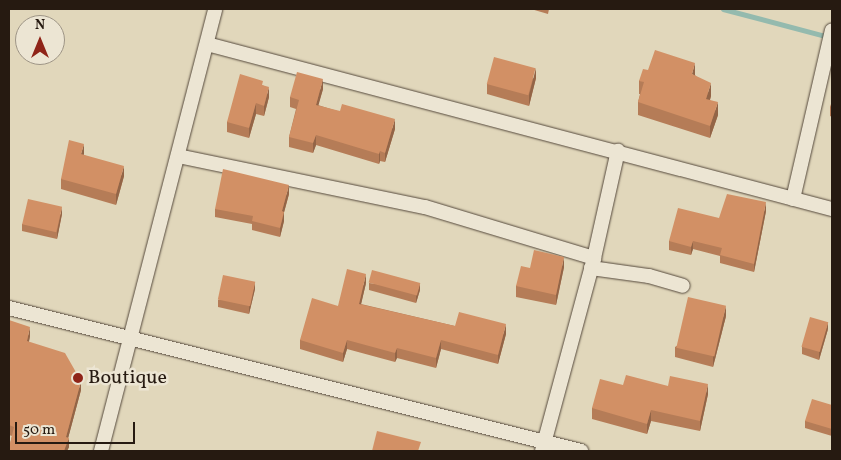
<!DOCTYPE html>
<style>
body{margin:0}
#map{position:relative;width:841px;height:460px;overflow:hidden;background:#e1d7bb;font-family:Vollkorn,serif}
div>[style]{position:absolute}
.stream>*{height:5px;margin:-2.5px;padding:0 2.5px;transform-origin:2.5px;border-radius:2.5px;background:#94baae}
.roads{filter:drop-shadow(0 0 1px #55493c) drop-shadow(0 0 1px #55493c)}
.minor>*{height:14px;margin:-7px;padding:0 7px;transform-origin:7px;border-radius:7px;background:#ece5d3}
.wall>*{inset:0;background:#b57c57}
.shaded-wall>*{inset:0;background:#936547}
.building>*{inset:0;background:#d29065;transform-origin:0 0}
.dots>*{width:14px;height:14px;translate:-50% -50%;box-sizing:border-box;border:2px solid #ece5d3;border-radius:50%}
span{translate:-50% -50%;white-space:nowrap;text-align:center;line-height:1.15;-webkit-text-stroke:5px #ece5d3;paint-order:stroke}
.poi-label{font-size:20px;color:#261a11}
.left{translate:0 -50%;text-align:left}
.frame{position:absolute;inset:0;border:10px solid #261a11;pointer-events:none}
.north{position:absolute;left:15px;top:15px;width:50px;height:50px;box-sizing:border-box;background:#ece5d3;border:1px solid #9d9485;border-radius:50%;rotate:0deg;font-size:14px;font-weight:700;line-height:20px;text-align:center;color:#261a11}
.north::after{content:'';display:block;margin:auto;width:18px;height:22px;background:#8f2418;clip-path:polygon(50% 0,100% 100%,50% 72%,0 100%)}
.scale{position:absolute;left:15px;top:422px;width:120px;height:22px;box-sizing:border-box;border:2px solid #261a11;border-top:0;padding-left:6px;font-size:15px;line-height:18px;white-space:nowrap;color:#261a11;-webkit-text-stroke:4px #ece5d3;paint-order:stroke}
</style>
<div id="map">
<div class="stream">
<i style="left:723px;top:9px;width:110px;rotate:14.8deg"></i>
</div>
<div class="roads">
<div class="minor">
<i style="left:207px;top:44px;width:646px;rotate:14.79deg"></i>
<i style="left:178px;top:156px;width:252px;rotate:11.7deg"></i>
<i style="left:425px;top:207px;width:177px;rotate:16.8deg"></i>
<i style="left:793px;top:199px;width:173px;rotate:-77deg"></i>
<i style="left:591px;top:268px;width:59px;rotate:7.9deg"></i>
<i style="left:649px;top:276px;width:35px;rotate:16deg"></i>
<i style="left:9px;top:308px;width:590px;rotate:14.04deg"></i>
<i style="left:101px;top:451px;width:456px;rotate:-75.5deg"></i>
<i style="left:542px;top:451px;width:200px;rotate:-74.9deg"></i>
<i style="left:594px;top:258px;width:110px;rotate:-77.4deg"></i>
</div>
</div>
<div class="wall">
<i style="clip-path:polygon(531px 9px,549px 9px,548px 14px)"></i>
<i style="clip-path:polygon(648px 70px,695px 75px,711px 96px,710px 100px,718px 115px,710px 138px,638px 115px,638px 102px,640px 94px,639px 94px,639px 81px)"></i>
<i style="clip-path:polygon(536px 78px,529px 106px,487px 94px,487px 84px)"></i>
<i style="clip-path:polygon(263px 85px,269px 97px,264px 116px,256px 114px,249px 138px,227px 132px,227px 122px)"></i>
<i style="clip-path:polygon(323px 89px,318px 105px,395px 129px,385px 162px,380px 161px,379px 164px,316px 145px,313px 153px,289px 147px,289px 137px,296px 109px,290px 107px,290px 97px)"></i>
<i style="clip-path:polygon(832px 101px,832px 117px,830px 116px,830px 107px)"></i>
<i style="clip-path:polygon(84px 155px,124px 176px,116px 205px,61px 189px,61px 179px)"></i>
<i style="clip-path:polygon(289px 194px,284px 212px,284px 221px,280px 237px,252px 230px,252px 224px,215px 217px,215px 209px)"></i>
<i style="clip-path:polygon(766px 211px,754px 272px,720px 263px,720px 256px,693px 249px,691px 255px,669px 250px,669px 241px,719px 218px)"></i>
<i style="clip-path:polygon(62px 214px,57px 239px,22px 231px,22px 224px)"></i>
<i style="clip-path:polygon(564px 267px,556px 305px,516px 297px,516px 286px,530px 268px)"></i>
<i style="clip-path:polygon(366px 283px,361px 304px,455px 326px,506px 334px,498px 364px,441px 349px,436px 368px,397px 358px,395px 362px,347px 349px,343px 362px,300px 349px,300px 340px,338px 306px)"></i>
<i style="clip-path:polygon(369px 283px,420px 290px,416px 303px,369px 290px)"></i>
<i style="clip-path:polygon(255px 289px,249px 314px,218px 307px,218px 300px)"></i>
<i style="clip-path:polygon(726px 316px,713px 367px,675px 357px,675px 347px)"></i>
<i style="clip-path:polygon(9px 320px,30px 336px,29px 342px,81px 390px,68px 438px,69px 447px,67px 451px,9px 451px,9px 448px,12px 436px,9px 435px)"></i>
<i style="clip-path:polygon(828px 329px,819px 360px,802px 354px,802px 347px)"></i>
<i style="clip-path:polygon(623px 385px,668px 386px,708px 394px,700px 431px,651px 421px,647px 434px,592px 419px,592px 408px)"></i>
<i style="clip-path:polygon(832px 405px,832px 436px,805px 428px,805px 421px)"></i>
</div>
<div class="shaded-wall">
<i style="clip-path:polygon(695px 63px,695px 76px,692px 74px)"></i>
<i style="clip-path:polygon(536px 68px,536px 78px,529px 106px,529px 95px)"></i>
<i style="clip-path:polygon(323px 79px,323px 89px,316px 114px,316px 105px)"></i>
<i style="clip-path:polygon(711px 83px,711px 96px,706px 112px,706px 99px)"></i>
<i style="clip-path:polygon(269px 87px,269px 97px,264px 116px,264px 106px)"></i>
<i style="clip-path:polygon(718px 102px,718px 115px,710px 138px,710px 126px)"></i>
<i style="clip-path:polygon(256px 103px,256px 114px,249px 138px,249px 128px)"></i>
<i style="clip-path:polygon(395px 119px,395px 129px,385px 162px,385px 153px)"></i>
<i style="clip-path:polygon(316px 135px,316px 145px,313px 153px,313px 143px)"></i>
<i style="clip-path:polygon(84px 144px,84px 154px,81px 165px,81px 154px)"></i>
<i style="clip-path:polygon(380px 151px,380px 161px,379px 164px,379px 154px)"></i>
<i style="clip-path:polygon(124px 166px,124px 176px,116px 205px,116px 194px)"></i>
<i style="clip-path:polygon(289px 185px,289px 194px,282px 220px,282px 211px)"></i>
<i style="clip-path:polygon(766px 202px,766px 211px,754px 272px,754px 264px)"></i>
<i style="clip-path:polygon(62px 207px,62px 214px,57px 239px,57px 232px)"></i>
<i style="clip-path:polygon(284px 212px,284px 221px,280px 237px,280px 228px)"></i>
<i style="clip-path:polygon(693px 241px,693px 249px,691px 255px,691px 247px)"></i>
<i style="clip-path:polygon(564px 257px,564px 267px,556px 305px,556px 295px)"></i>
<i style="clip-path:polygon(366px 274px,366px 283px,359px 313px,359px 304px)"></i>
<i style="clip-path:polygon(255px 282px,255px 289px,249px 314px,249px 307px)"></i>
<i style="clip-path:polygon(420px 283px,420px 290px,416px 303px,416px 296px)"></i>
<i style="clip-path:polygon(726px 306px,726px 316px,713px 367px,713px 356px)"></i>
<i style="clip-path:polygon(828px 322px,828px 329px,819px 360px,819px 352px)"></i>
<i style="clip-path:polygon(506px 324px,506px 334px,498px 364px,498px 355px)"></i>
<i style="clip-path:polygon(30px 327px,30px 336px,27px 350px,27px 341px)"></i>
<i style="clip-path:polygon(347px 340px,347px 349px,343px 362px,343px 353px)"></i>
<i style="clip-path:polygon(441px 340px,441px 349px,436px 368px,436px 358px)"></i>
<i style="clip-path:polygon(397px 348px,397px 358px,395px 362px,395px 353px)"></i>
<i style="clip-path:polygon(81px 381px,81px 390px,66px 446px,69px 438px,69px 447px,67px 451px,64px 451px,66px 437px)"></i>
<i style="clip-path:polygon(708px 384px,708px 394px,700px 431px,700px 421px)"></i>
<i style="clip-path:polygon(651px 410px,651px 421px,647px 434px,647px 424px)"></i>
</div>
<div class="building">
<i style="clip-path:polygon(655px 50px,695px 63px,692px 74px,711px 83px,706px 99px,718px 102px,710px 126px,638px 102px,644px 82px,639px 81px,643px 69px,648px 70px)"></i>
<i style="left:494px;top:57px;width:43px;height:28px;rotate:15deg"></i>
<i style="clip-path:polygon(297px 72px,323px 79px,316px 105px,340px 111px,342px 104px,395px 119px,385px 153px,380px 151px,379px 154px,316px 135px,313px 143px,289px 137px,299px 100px,290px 97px)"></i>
<i style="clip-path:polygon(240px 74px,263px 81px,262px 85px,269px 87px,264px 106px,256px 103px,249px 128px,227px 122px)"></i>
<i style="clip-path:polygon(69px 140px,84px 144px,81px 154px,124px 166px,116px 194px,61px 179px)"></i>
<i style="clip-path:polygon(223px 169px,289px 185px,282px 211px,284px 212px,280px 228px,252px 221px,253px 216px,215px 209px)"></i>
<i style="clip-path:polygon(727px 194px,766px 202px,754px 264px,720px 255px,722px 248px,693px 241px,691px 247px,669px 241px,678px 208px,719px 218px)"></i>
<i style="left:28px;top:199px;width:35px;height:26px;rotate:13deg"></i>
<i style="clip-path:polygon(534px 250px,564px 257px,556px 295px,516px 286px,521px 266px,530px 268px)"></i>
<i style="clip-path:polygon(347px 269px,366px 274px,359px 304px,455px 326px,459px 312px,506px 324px,498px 355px,441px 340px,436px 358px,397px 348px,395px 353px,347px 340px,343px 353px,300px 340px,312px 298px,338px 306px)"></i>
<i style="left:372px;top:270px;width:50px;height:13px;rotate:15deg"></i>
<i style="left:223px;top:275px;width:33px;height:25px;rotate:12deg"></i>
<i style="left:688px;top:297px;width:39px;height:52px;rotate:13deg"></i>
<i style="left:810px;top:317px;width:19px;height:31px;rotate:16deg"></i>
<i style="clip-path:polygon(9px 320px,30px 327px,27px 341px,65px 353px,81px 381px,66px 437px,69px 438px,64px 451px,9px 451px,9px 448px,14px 427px,9px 425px)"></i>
<i style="clip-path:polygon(626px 375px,668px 386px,670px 376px,708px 384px,700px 421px,651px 410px,647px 424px,592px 408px,600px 379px,623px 385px)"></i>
<i style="clip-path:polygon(812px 399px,832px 405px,832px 429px,805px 421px)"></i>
<i style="clip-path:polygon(377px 431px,421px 442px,418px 451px,372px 451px)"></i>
</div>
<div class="dots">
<i style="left:78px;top:378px;background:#8f2418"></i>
</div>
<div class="poi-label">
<span class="left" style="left:88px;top:378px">Boutique</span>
</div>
<div class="frame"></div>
<div class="north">N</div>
<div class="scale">50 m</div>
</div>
